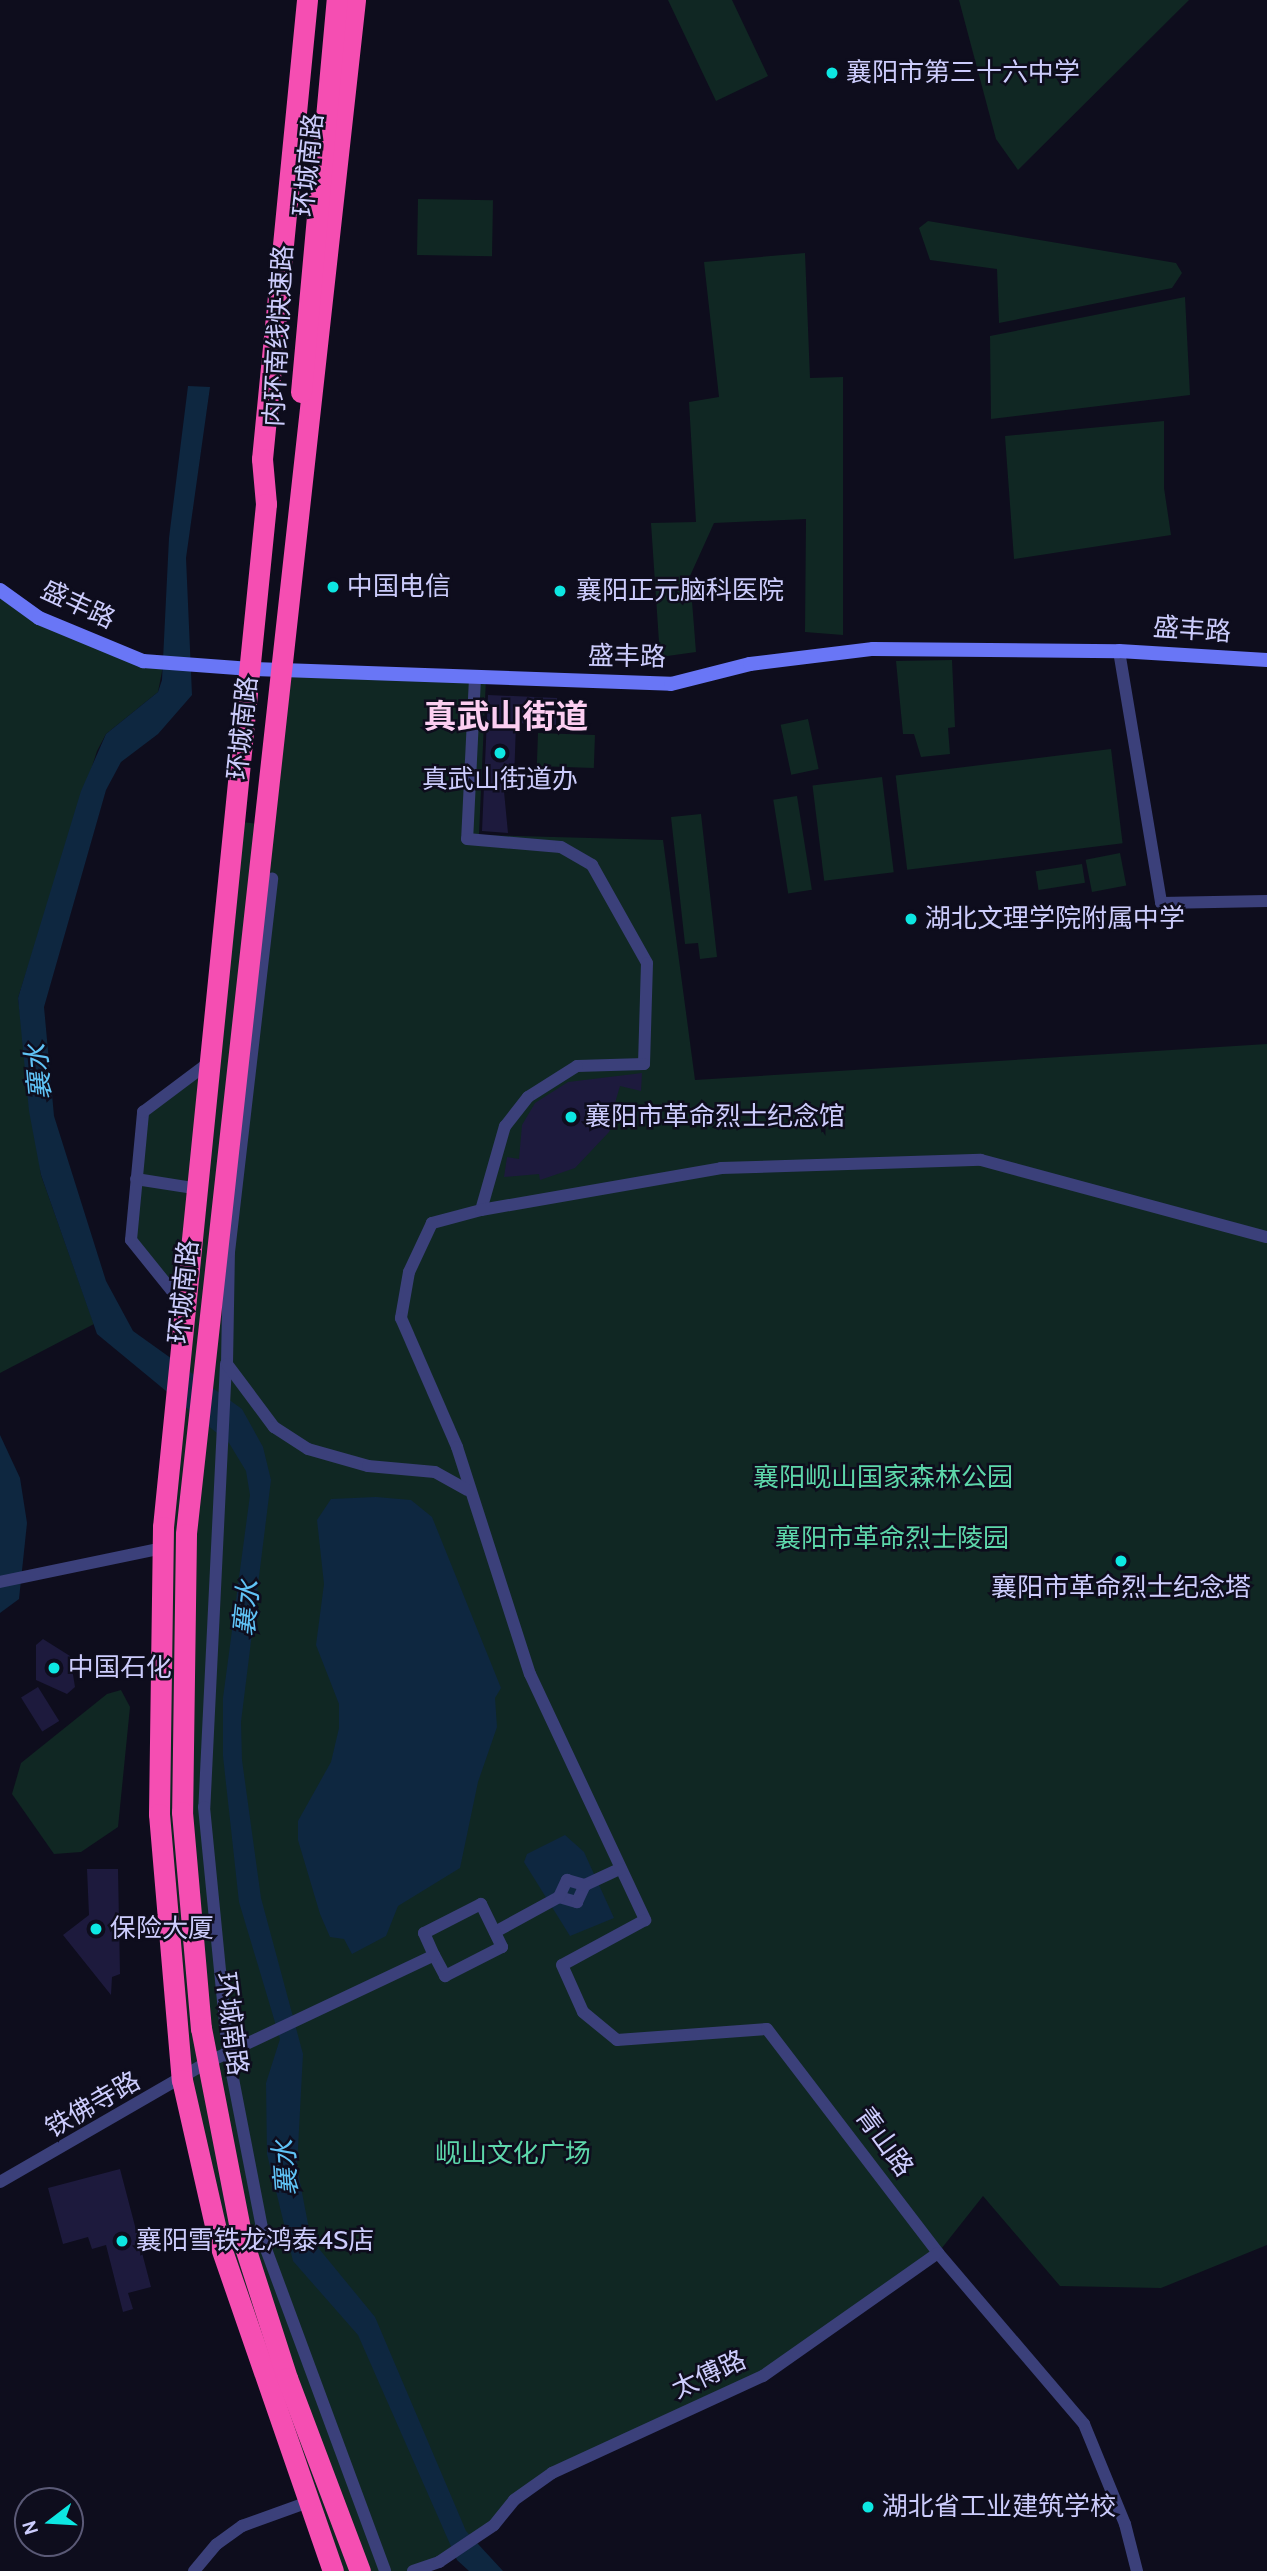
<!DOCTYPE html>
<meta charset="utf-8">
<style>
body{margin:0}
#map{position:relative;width:1267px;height:2571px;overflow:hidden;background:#0e0d1d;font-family:Cabin,"Noto Sans SC",sans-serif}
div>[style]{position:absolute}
.green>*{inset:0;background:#102723;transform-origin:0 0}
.water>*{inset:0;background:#0e2740}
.building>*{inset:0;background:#1d1a3d;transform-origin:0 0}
.street>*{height:12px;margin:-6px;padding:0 6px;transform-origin:6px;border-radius:6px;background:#3b407a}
.secondary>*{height:14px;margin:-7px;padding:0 7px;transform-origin:7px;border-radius:7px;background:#6976f6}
.highway>*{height:21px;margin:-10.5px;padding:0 10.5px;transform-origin:10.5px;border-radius:10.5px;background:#f54eb2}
.dots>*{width:19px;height:19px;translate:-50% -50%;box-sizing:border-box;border:4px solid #0e0d1d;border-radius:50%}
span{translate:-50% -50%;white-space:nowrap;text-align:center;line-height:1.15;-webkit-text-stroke:5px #0e0d1d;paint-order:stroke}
.poi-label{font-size:26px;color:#ccccfc}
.left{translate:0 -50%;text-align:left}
.street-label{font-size:26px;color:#ccccfc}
.park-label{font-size:26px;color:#5dd7aa}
.water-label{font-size:28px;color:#60c3f6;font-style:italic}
.district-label{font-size:33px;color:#fccef1;font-weight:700}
.north{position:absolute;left:14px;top:2487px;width:70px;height:70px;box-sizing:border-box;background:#0e0d1d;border:2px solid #5a5976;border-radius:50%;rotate:253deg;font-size:19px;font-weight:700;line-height:28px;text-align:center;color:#ccccfc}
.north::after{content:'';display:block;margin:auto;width:24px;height:32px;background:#0de7e2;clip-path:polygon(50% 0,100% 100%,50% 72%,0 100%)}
</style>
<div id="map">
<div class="green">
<i style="clip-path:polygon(668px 0,732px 0,768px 76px,716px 101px)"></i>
<i style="clip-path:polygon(959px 0,1189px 0,1018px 170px,996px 139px)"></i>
<i style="left:418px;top:199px;width:75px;height:56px;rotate:1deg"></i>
<i style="clip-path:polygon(928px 221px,1176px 263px,1182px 273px,1172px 288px,999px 323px,997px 269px,930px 260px,919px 228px)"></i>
<i style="clip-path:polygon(805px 253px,810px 378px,843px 377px,843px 635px,805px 632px,806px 519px,714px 523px,690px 576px,696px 652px,660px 657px,651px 523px,696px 522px,689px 402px,719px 397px,704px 262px)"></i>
<i style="clip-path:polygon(1185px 297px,1190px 395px,991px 419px,990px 336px)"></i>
<i style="clip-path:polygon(1164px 421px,1164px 488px,1171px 535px,1014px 559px,1005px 436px)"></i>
<i style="clip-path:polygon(0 590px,39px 618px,164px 661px,158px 692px,106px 734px,97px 751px,18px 998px,41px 1175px,94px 1324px,0 1373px)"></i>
<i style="clip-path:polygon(952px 660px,955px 727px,948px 728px,950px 754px,921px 757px,914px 734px,903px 734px,896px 661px)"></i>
<i style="clip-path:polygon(277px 671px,486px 678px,479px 835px,663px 840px,695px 1080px,1267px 1044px,1267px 2245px,1161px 2288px,1060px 2286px,983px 2196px,938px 2253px,763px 2376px,552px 2473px,503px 2518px,419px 2571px,333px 2571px,266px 2386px,182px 2080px,159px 1674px,188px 1310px,131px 1240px,143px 1112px,213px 1060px,236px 821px,257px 824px)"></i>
<i style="left:808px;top:719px;width:51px;height:28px;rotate:78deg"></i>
<i style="left:538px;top:733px;width:57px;height:33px;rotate:2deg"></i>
<i style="left:1111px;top:749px;width:95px;height:217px;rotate:83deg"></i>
<i style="left:882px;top:777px;width:96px;height:70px;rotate:83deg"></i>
<i style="left:797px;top:796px;width:95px;height:24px;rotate:81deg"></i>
<i style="clip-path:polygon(701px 814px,717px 957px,700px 959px,698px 943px,685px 944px,671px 817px)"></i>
<i style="left:1120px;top:853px;width:33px;height:35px;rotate:79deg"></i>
<i style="left:1082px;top:864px;width:19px;height:47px;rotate:81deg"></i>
<i style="clip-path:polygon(121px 1690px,130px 1707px,118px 1827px,81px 1852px,54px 1854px,12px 1794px,21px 1763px,107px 1694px)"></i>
</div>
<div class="water">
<i style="clip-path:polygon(188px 386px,210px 387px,186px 558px,192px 695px,158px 734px,121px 762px,106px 790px,44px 1007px,54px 1116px,106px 1281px,133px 1331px,242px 1409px,263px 1447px,271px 1480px,241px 1722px,242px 1760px,261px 1898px,303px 2054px,297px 2167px,311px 2239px,375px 2317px,466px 2531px,503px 2571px,469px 2571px,457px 2560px,358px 2335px,293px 2261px,267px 2154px,266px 2083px,280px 2039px,239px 1902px,223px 1756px,223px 1698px,250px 1495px,246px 1471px,229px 1443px,97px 1334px,41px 1175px,29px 1111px,18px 998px,81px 791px,106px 734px,158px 692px,162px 680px,169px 538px)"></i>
<i style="clip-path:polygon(0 1435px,20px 1478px,27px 1523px,19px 1599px,0 1613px)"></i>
<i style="clip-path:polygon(376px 1497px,411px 1500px,432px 1517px,501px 1688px,495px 1698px,497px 1727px,478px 1782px,460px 1868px,398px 1906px,386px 1936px,352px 1954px,344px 1939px,330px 1937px,320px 1914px,298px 1840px,298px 1821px,331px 1762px,339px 1728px,339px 1704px,316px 1645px,324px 1584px,317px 1520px,331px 1499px)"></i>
<i style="clip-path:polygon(565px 1835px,584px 1852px,614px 1918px,570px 1936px,524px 1862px,527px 1854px)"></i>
</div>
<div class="building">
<i style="clip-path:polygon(488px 695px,557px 698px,556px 725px,516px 723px,514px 782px,503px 781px,508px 833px,482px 831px)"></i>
<i style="clip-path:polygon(642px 1073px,641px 1091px,620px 1086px,615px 1103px,621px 1106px,609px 1132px,575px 1168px,540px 1180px,539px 1174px,504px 1177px,507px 1157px,519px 1159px,522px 1125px,535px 1103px,568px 1082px)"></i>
<i style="clip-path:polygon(43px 1639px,70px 1656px,75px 1687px,67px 1694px,36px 1680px,36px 1645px)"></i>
<i style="left:38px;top:1687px;width:40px;height:20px;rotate:58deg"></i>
<i style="clip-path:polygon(87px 1869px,118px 1869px,120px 1974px,112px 1977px,111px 1995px,63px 1935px,89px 1915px)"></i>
<i style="clip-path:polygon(120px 2169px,151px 2287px,128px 2293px,133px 2309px,123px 2312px,106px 2245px,92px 2249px,88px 2237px,63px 2244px,48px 2188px)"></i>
</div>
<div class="street">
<i style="left:1119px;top:651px;width:255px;rotate:80.5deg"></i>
<i style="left:1161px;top:903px;width:106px;rotate:-1.1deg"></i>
<i style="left:475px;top:678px;width:161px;rotate:92.8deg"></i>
<i style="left:467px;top:839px;width:94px;rotate:4.9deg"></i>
<i style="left:561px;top:847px;width:36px;rotate:30deg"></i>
<i style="left:592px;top:865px;width:112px;rotate:60.7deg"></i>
<i style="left:647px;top:963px;width:101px;rotate:91.7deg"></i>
<i style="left:644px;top:1064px;width:67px;rotate:178.3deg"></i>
<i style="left:577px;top:1066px;width:58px;rotate:147.7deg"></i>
<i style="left:528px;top:1097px;width:37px;rotate:128deg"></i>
<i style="left:505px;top:1126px;width:87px;rotate:105.9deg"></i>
<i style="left:481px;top:1210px;width:51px;rotate:165.1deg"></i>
<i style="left:432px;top:1223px;width:54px;rotate:115.1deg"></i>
<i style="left:409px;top:1272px;width:47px;rotate:99.9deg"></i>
<i style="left:401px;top:1318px;width:141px;rotate:66.5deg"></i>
<i style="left:457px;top:1447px;width:238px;rotate:72.2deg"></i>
<i style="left:530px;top:1674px;width:272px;rotate:64.9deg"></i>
<i style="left:645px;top:1920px;width:94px;rotate:151.5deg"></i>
<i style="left:562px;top:1965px;width:51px;rotate:65.9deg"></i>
<i style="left:583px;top:2012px;width:44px;rotate:39.5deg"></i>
<i style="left:617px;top:2040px;width:150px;rotate:-4.2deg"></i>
<i style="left:767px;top:2029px;width:282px;rotate:52.6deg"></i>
<i style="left:938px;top:2253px;width:225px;rotate:49.5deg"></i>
<i style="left:1084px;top:2424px;width:108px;rotate:67.7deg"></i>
<i style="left:1125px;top:2524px;width:49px;rotate:75.7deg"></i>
<i style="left:136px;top:1179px;width:65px;rotate:8.9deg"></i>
<i style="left:481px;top:1210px;width:244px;rotate:-9.9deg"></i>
<i style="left:721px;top:1168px;width:260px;rotate:-1.8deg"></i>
<i style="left:981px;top:1160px;width:296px;rotate:15.1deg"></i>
<i style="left:185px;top:1307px;width:86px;rotate:-128.9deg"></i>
<i style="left:131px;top:1240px;width:129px;rotate:-84.6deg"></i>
<i style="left:143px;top:1112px;width:85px;rotate:-36.9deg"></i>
<i style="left:226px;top:1364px;width:444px;rotate:92.8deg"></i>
<i style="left:204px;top:1807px;width:247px;rotate:84.4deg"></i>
<i style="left:228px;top:2053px;width:200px;rotate:79deg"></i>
<i style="left:266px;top:2249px;width:343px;rotate:69.7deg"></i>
<i style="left:227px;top:1364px;width:112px;rotate:-89deg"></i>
<i style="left:229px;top:1252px;width:376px;rotate:-83.4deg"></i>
<i style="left:227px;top:1364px;width:79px;rotate:53.3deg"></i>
<i style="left:274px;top:1427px;width:40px;rotate:32.9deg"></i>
<i style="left:308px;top:1449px;width:62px;rotate:15.8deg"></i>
<i style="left:368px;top:1466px;width:67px;rotate:5.1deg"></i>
<i style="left:435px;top:1472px;width:37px;rotate:29deg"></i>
<i style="left:0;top:1582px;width:167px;rotate:-11.8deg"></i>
<i style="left:559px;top:1897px;width:19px;rotate:16deg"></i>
<i style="left:577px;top:1902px;width:19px;rotate:-65deg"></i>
<i style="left:585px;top:1885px;width:38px;rotate:-25deg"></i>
<i style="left:495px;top:1932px;width:73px;rotate:-28.7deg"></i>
<i style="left:559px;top:1897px;width:19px;rotate:-65deg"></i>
<i style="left:567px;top:1880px;width:19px;rotate:16deg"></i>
<i style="left:0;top:2182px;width:238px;rotate:-30deg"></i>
<i style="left:206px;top:2063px;width:252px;rotate:-25.3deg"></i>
<i style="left:434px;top:1955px;width:24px;rotate:62deg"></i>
<i style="left:445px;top:1976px;width:64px;rotate:-27deg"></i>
<i style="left:502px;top:1947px;width:48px;rotate:-116deg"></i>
<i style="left:481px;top:1904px;width:64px;rotate:153deg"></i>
<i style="left:424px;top:1933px;width:24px;rotate:66deg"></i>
<i style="left:194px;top:2571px;width:35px;rotate:-50deg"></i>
<i style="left:217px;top:2544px;width:31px;rotate:-36deg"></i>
<i style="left:242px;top:2526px;width:68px;rotate:-19.8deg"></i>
<i style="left:413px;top:2571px;width:28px;rotate:-19deg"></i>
<i style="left:439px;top:2562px;width:66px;rotate:-33.9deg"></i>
<i style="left:494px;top:2525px;width:32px;rotate:-51deg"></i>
<i style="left:514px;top:2500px;width:47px;rotate:-35.4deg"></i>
<i style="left:552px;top:2473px;width:232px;rotate:-24.7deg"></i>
<i style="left:763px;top:2376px;width:214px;rotate:-35.1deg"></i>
</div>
<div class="secondary">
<i style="left:0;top:590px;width:48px;rotate:35.7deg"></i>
<i style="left:39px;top:618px;width:113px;rotate:22.5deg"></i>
<i style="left:143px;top:661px;width:108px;rotate:4.2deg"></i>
<i style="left:251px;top:669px;width:420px;rotate:2deg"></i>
<i style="left:671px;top:684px;width:81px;rotate:-14.2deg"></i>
<i style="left:750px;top:664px;width:124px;rotate:-7deg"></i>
<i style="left:873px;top:649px;width:246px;rotate:0.5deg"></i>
<i style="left:1119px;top:651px;width:148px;rotate:3.5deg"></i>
</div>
<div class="highway">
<i style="left:307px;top:0;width:461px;rotate:95.6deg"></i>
<i style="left:262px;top:459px;width:45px;rotate:84.9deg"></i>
<i style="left:266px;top:504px;width:1028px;rotate:95.75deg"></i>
<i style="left:163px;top:1527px;width:287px;rotate:90.8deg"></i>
<i style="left:159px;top:1814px;width:267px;rotate:85.1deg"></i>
<i style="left:182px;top:2080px;width:163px;rotate:77.2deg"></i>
<i style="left:218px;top:2239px;width:351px;rotate:70.9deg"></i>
<i style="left:355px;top:0;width:1543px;rotate:96.29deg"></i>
<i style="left:186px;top:1534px;width:278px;rotate:90.8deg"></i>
<i style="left:182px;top:1812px;width:217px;rotate:85deg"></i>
<i style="left:201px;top:2028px;width:214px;rotate:79deg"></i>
<i style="left:242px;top:2238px;width:147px;rotate:72.2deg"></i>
<i style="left:287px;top:2378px;width:206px;rotate:69.3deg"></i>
<i style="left:301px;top:392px;width:394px;rotate:-84.8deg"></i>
</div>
<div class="dots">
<i style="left:832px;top:73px;background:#0de7e2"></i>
<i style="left:333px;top:587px;background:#0de7e2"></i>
<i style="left:560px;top:591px;background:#0de7e2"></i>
<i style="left:500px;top:753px;background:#0de7e2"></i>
<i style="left:911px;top:919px;background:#0de7e2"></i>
<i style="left:571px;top:1117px;background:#0de7e2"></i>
<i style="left:1121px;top:1561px;background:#0de7e2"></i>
<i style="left:54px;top:1668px;background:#0de7e2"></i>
<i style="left:96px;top:1929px;background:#0de7e2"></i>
<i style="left:122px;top:2241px;background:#0de7e2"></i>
<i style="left:868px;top:2507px;background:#0de7e2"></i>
</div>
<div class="poi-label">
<span class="left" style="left:846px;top:73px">襄阳市第三十六中学</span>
<span class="left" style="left:347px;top:587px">中国电信</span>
<span class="left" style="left:576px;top:591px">襄阳正元脑科医院</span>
<span style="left:500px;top:780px">真武山街道办</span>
<span class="left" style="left:925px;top:919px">湖北文理学院附属中学</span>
<span class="left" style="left:585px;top:1117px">襄阳市革命烈士纪念馆</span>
<span style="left:1121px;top:1588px">襄阳市革命烈士纪念塔</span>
<span class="left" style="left:68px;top:1668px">中国石化</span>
<span class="left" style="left:110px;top:1929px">保险大厦</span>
<span class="left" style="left:136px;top:2241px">襄阳雪铁龙鸿泰4S店</span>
<span class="left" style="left:882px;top:2507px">湖北省工业建筑学校</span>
</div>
<div class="street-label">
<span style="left:309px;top:165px;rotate:-84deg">环城南路</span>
<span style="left:279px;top:336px;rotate:-87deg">内环南线快速路</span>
<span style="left:78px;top:605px;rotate:25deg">盛丰路</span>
<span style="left:1192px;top:630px;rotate:4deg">盛丰路</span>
<span style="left:627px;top:657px;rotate:1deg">盛丰路</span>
<span style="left:243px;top:728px;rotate:-84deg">环城南路</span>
<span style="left:184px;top:1292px;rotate:-84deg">环城南路</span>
<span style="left:231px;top:2024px;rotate:83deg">环城南路</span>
<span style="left:93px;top:2105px;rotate:-30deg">铁佛寺路</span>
<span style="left:884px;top:2142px;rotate:54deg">青山路</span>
<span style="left:709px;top:2375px;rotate:-25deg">太傅路</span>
</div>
<div class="park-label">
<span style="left:883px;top:1478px">襄阳岘山国家森林公园</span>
<span style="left:892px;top:1539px">襄阳市革命烈士陵园</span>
<span style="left:513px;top:2154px">岘山文化广场</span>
</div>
<div class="water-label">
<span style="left:38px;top:1072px;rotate:-95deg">襄水</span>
<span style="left:246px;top:1608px;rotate:-84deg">襄水</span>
<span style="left:285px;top:2168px;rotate:-94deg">襄水</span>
</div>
<div class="district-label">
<span style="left:506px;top:717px">真武山街道</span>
</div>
<div class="north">N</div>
</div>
